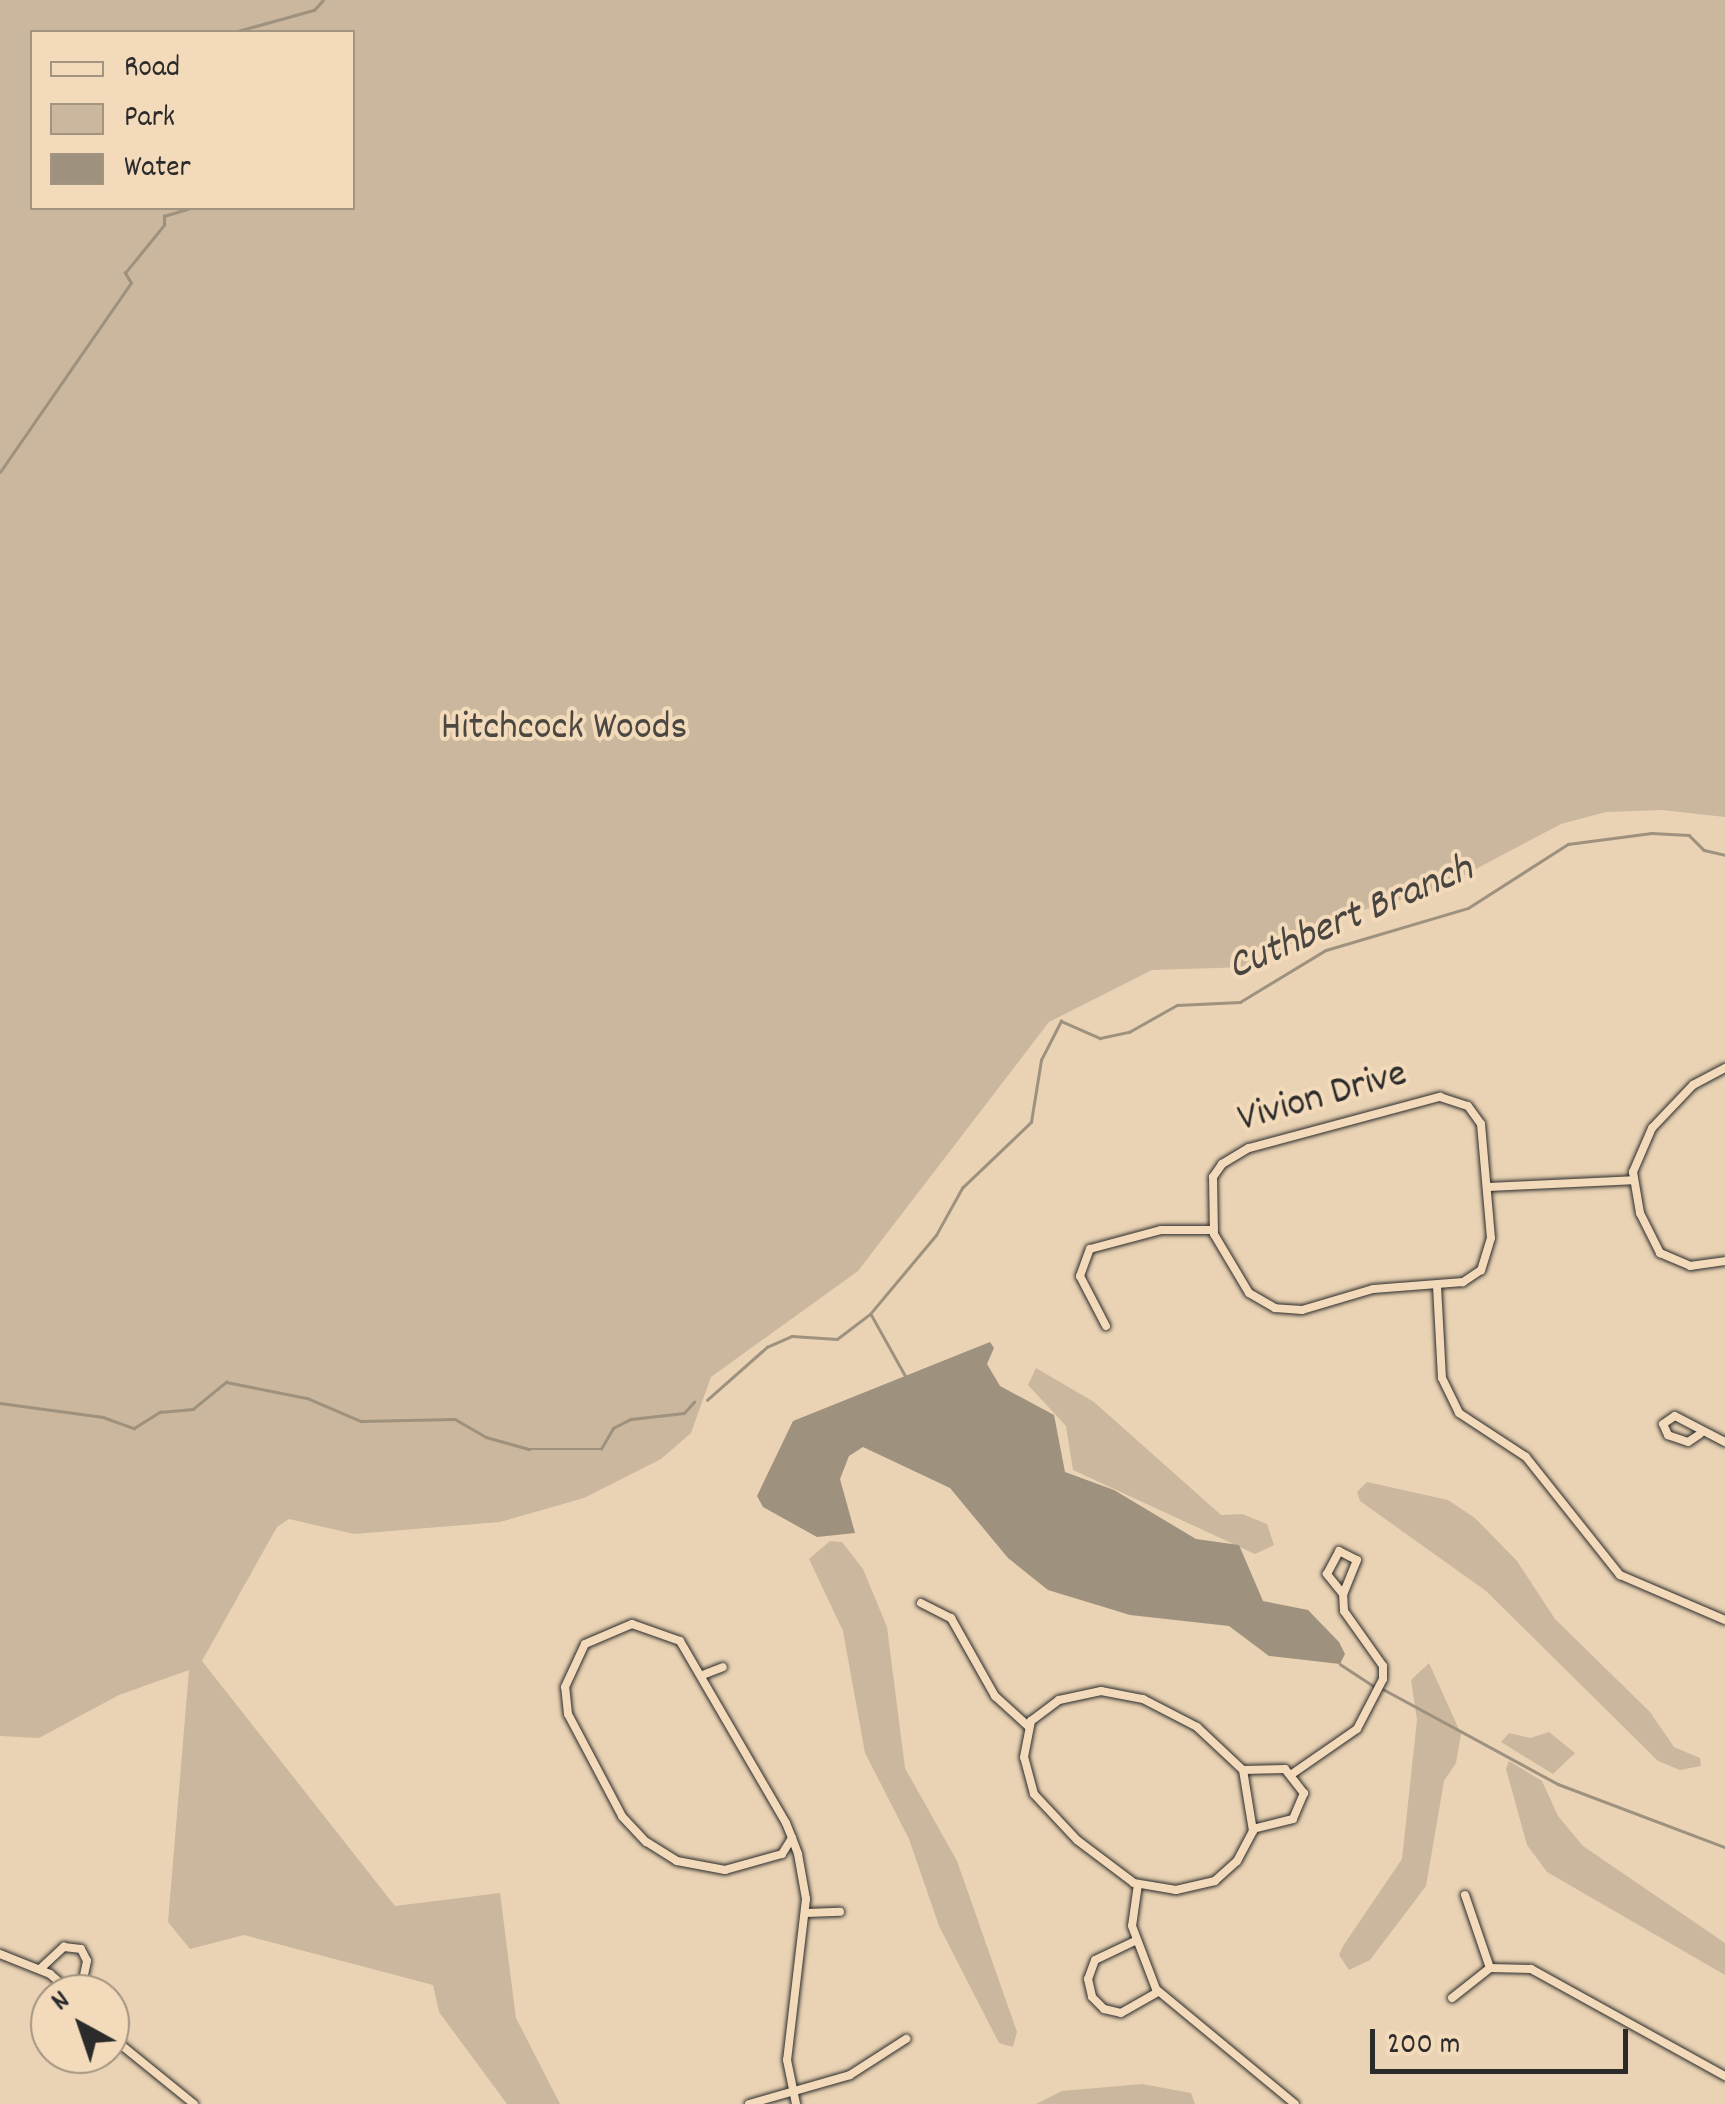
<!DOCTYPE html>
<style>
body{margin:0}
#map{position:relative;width:1725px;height:2104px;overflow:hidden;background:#ead3b4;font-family:Dekko,sans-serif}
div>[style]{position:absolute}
.green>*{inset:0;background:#cab79d}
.water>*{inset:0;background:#9e917e}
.stream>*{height:2.5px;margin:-1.25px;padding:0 1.25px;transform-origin:1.25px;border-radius:1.25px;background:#9e917e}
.roads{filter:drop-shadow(0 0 2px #2b2b2b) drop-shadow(0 0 2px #2b2b2b)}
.street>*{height:8px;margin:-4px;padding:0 4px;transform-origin:4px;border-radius:4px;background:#f2daba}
span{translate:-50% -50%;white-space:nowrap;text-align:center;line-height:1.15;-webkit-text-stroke:8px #f2daba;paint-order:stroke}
.park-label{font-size:40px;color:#4b4742}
.street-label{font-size:40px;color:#2b2b2b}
.water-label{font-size:42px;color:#484440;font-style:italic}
.legend{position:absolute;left:30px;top:30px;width:325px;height:180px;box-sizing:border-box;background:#f2daba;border:2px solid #a29481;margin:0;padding:12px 18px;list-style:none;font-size:30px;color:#2b2b2b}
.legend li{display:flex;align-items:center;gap:20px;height:50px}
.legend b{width:50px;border:2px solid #a29481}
.north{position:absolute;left:30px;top:1974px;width:100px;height:100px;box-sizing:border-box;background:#f2daba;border:2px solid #a29481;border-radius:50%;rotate:320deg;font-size:28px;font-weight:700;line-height:40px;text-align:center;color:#2b2b2b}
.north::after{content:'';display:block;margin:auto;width:35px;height:45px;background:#2b2b2b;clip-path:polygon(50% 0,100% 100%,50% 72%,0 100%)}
.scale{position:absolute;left:1370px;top:2029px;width:258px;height:45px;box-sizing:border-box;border:5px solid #2b2b2b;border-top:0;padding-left:12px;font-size:30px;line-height:35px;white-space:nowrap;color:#2b2b2b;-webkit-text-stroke:8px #f2daba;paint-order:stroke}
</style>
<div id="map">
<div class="green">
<i style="clip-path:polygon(evenodd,0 0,1725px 0,1725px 817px,1662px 810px,1606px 812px,1561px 824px,1438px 889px,1345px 915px,1248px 967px,1152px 970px,1049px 1022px,858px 1271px,711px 1377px,691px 1433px,661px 1459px,584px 1498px,500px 1522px,354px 1534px,289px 1519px,277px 1527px,202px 1661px,395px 1906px,500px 1893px,516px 2018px,560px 2104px,507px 2104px,439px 2012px,433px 1985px,244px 1935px,190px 1949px,168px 1922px,189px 1670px,119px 1695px,39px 1738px,0 1736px,0 0,32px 32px,352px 32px,352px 208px,32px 208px,32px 32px)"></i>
<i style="clip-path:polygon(1036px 1368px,1094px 1402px,1221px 1515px,1242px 1514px,1267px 1524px,1274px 1545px,1255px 1554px,1073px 1470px,1066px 1426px,1028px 1385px)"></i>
<i style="clip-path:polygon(1367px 1482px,1448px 1500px,1475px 1518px,1517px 1561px,1555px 1619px,1650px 1712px,1674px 1747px,1700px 1758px,1701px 1766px,1680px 1770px,1658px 1761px,1486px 1591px,1360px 1501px,1357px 1492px)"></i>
<i style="clip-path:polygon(830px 1541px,842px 1542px,863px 1569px,887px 1627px,905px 1768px,957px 1861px,1017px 2032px,1013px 2047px,999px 2043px,939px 1926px,909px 1839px,865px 1753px,843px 1631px,809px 1559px)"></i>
<i style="clip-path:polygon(1429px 1663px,1461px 1734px,1456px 1763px,1444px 1781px,1426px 1886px,1370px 1960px,1349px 1970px,1339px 1955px,1343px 1946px,1402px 1859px,1417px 1720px,1411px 1680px)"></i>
<i style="clip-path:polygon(1549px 1732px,1575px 1753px,1553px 1774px,1501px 1742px,1509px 1733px,1530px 1738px)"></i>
<i style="clip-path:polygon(1509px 1761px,1542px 1781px,1558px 1816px,1583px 1846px,1725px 1943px,1725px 1975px,1547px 1872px,1527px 1845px,1506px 1769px)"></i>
<i style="clip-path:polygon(1142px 2084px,1191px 2093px,1195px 2104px,1036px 2104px,1062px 2091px)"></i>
</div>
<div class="water">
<i style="clip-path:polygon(990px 1342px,994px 1348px,987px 1364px,1000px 1386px,1054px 1415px,1065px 1472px,1114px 1490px,1196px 1539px,1239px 1545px,1263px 1601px,1308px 1610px,1339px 1642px,1345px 1654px,1340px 1664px,1269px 1656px,1229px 1626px,1130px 1615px,1048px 1590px,1008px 1558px,950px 1488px,863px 1447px,849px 1456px,840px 1479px,855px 1533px,817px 1537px,763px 1507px,757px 1496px,793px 1421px)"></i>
</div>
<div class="stream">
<i style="left:234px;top:32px;width:83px;rotate:-15.4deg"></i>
<i style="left:314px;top:10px;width:13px;rotate:-48deg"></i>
<i style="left:0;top:472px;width:230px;rotate:-55.3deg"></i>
<i style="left:131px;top:283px;width:12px;rotate:-121deg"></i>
<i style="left:125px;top:273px;width:62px;rotate:-50.9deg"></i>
<i style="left:164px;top:225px;width:9px;rotate:-90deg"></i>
<i style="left:164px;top:216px;width:27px;rotate:-17deg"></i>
<i style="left:871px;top:1314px;width:70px;rotate:60.9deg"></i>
<i style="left:707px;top:1400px;width:80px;rotate:-41.5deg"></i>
<i style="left:767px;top:1347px;width:27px;rotate:-24deg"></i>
<i style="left:792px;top:1336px;width:45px;rotate:3.8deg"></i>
<i style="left:837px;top:1339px;width:41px;rotate:-37.1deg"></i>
<i style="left:870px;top:1314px;width:103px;rotate:-50.1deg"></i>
<i style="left:936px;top:1235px;width:54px;rotate:-61deg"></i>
<i style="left:962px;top:1188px;width:95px;rotate:-43.7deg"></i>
<i style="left:1031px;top:1122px;width:63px;rotate:-80.8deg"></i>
<i style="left:1041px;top:1060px;width:44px;rotate:-62.9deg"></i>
<i style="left:1061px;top:1021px;width:43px;rotate:23.6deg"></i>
<i style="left:1100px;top:1038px;width:30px;rotate:-12deg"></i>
<i style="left:1129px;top:1032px;width:55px;rotate:-29.4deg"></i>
<i style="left:1177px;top:1005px;width:63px;rotate:-2.7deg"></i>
<i style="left:1240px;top:1002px;width:100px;rotate:-31.2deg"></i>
<i style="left:1326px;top:950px;width:148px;rotate:-16.5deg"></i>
<i style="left:1468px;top:908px;width:119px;rotate:-32.6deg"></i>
<i style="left:1568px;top:844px;width:84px;rotate:-7.5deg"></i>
<i style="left:1651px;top:833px;width:38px;rotate:3deg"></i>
<i style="left:1689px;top:835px;width:21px;rotate:45deg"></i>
<i style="left:1704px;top:850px;width:22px;rotate:13deg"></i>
<i style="left:0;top:1403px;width:104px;rotate:7.7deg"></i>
<i style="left:103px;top:1417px;width:33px;rotate:20deg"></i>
<i style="left:134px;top:1428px;width:31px;rotate:-32deg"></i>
<i style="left:160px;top:1412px;width:33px;rotate:-5deg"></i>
<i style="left:193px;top:1409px;width:43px;rotate:-39.3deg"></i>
<i style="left:226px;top:1382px;width:83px;rotate:11.2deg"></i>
<i style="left:307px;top:1398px;width:59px;rotate:23.1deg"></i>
<i style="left:361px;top:1421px;width:94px;rotate:-1.2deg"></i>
<i style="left:455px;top:1419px;width:36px;rotate:30deg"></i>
<i style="left:486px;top:1437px;width:45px;rotate:15.6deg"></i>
<i style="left:529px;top:1449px;width:72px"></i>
<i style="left:601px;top:1449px;width:24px;rotate:-60deg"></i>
<i style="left:613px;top:1428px;width:20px;rotate:-27deg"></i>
<i style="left:631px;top:1419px;width:53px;rotate:-6.5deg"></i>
<i style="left:684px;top:1413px;width:15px;rotate:-48deg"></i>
<i style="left:1340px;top:1664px;width:42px;rotate:33.3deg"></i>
<i style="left:1383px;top:1689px;width:199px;rotate:28.5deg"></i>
<i style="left:1558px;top:1784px;width:178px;rotate:20.7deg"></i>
</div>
<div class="roads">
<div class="street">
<i style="left:1725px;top:1068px;width:36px;rotate:152deg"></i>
<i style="left:1693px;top:1085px;width:59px;rotate:133.6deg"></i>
<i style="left:1652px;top:1128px;width:48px;rotate:113.4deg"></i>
<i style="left:1633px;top:1172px;width:42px;rotate:80.3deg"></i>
<i style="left:1640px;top:1213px;width:45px;rotate:63.4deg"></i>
<i style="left:1660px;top:1253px;width:33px;rotate:23deg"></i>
<i style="left:1690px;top:1266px;width:35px;rotate:-8deg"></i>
<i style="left:1440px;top:1097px;width:29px;rotate:18deg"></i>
<i style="left:1468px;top:1106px;width:22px;rotate:54deg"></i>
<i style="left:1481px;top:1124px;width:114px;rotate:85deg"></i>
<i style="left:1491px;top:1238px;width:34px;rotate:107deg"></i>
<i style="left:1481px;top:1270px;width:22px;rotate:146deg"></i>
<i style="left:1463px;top:1282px;width:90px;rotate:175.6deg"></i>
<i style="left:1373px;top:1289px;width:74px;rotate:163.5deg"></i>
<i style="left:1302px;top:1310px;width:27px;rotate:-176deg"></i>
<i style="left:1275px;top:1308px;width:30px;rotate:-150deg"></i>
<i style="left:1249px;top:1293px;width:69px;rotate:-120.7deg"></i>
<i style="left:1214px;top:1234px;width:57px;rotate:-91deg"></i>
<i style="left:1213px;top:1177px;width:16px;rotate:-55deg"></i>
<i style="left:1222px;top:1164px;width:31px;rotate:-31deg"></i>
<i style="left:1249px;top:1148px;width:198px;rotate:-15deg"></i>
<i style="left:1487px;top:1187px;width:147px;rotate:-2.7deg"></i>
<i style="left:1437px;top:1286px;width:92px;rotate:86.9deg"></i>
<i style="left:1442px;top:1378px;width:39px;rotate:64deg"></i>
<i style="left:1459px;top:1413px;width:80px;rotate:33.3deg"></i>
<i style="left:1526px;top:1457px;width:151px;rotate:51.5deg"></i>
<i style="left:1620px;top:1575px;width:114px;rotate:23.2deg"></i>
<i style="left:1106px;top:1326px;width:56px;rotate:-117.5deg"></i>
<i style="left:1080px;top:1276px;width:29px;rotate:-70deg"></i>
<i style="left:1090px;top:1249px;width:73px;rotate:-15deg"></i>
<i style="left:1161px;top:1230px;width:52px"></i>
<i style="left:1700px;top:1434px;width:14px;rotate:146deg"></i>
<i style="left:1688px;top:1442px;width:21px;rotate:-161deg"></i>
<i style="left:1668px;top:1435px;width:12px;rotate:-114deg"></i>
<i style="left:1663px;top:1424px;width:14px;rotate:-34deg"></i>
<i style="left:1675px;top:1416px;width:56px;rotate:27.5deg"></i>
<i style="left:1339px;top:1551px;width:20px;rotate:27deg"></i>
<i style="left:1357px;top:1560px;width:37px;rotate:112deg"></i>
<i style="left:1343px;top:1594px;width:26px;rotate:-129deg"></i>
<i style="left:1327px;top:1574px;width:26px;rotate:-62deg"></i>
<i style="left:921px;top:1603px;width:34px;rotate:27deg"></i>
<i style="left:951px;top:1618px;width:90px;rotate:60.6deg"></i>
<i style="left:995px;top:1696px;width:45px;rotate:42.3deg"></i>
<i style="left:705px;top:1674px;width:19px;rotate:-21deg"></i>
<i style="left:1101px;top:1691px;width:43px;rotate:10.8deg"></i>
<i style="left:1143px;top:1699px;width:61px;rotate:27.4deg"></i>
<i style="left:1197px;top:1727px;width:63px;rotate:43.1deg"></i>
<i style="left:1243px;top:1770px;width:62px;rotate:80.7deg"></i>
<i style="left:1253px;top:1831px;width:34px;rotate:118deg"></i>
<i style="left:1237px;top:1861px;width:30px;rotate:138deg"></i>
<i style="left:1215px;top:1881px;width:40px;rotate:167deg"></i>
<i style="left:1176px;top:1890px;width:43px;rotate:-170.5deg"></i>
<i style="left:1134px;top:1883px;width:71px;rotate:-143deg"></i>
<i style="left:1077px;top:1840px;width:63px;rotate:-133.1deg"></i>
<i style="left:1034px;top:1794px;width:38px;rotate:-105deg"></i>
<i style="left:1024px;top:1757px;width:37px;rotate:-79deg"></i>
<i style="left:1031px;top:1721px;width:35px;rotate:-37deg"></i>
<i style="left:1059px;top:1700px;width:43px;rotate:-12.1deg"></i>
<i style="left:1243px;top:1770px;width:42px;rotate:-1.4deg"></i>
<i style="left:1285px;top:1769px;width:31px;rotate:52deg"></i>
<i style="left:1304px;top:1793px;width:28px;rotate:113deg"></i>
<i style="left:1293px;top:1819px;width:41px;rotate:166deg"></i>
<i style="left:1292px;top:1774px;width:79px;rotate:-34.7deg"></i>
<i style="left:1357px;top:1729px;width:56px;rotate:-62.5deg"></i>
<i style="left:1383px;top:1679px;width:13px;rotate:-90deg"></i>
<i style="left:1383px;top:1666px;width:67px;rotate:-125.3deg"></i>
<i style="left:1344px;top:1611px;width:17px;rotate:-93deg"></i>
<i style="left:792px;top:1838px;width:19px;rotate:122deg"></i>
<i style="left:782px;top:1854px;width:59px;rotate:164.3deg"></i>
<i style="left:725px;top:1870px;width:49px;rotate:-169.4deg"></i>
<i style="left:677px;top:1861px;width:36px;rotate:-148deg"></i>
<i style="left:646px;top:1842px;width:35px;rotate:-133deg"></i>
<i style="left:622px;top:1816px;width:115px;rotate:-117.9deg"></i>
<i style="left:568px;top:1714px;width:27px;rotate:-96deg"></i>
<i style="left:565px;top:1687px;width:47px;rotate:-65.1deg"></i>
<i style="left:585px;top:1644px;width:51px;rotate:-23.1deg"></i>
<i style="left:632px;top:1624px;width:51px;rotate:19.5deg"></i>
<i style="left:680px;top:1641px;width:211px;rotate:59.8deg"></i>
<i style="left:786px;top:1823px;width:16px;rotate:68deg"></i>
<i style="left:792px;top:1838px;width:17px;rotate:69deg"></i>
<i style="left:798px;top:1854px;width:46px;rotate:79.9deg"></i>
<i style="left:806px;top:1899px;width:162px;rotate:96.7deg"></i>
<i style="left:787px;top:2060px;width:45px;rotate:78.4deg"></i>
<i style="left:1138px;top:1884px;width:42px;rotate:98.1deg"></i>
<i style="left:1132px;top:1926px;width:67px;rotate:69.1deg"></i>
<i style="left:1156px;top:1989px;width:180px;rotate:39.6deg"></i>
<i style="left:1465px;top:1895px;width:77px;rotate:71.1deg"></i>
<i style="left:806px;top:1913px;width:34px;rotate:-2deg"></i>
<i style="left:1135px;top:1941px;width:44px;rotate:154.6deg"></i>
<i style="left:1095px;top:1960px;width:20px;rotate:110deg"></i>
<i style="left:1088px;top:1979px;width:18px;rotate:77deg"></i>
<i style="left:1092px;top:1997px;width:17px;rotate:45deg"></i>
<i style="left:1104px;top:2009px;width:17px;rotate:13deg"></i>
<i style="left:1121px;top:2013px;width:43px;rotate:-29.6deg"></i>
<i style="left:0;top:1954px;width:54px;rotate:21.8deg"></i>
<i style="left:50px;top:1974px;width:30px;rotate:41deg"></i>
<i style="left:40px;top:1969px;width:33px;rotate:-43deg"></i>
<i style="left:64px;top:1947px;width:17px;rotate:7deg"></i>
<i style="left:81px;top:1949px;width:13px;rotate:63deg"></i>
<i style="left:87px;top:1961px;width:34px;rotate:102deg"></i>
<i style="left:1452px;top:1998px;width:48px;rotate:-38.3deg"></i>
<i style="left:1490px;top:1968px;width:41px;rotate:1.4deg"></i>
<i style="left:1531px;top:1969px;width:222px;rotate:28.9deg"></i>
<i style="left:110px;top:2036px;width:108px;rotate:39deg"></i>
<i style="left:749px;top:2104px;width:105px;rotate:-16deg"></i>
<i style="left:850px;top:2075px;width:67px;rotate:-32.7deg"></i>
</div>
</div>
<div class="park-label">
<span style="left:564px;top:730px">Hitchcock Woods</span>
</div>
<div class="street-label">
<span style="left:1323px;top:1099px;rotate:-16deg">Vivion Drive</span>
</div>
<div class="water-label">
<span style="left:1351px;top:920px;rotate:-23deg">Cuthbert Branch</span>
</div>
<ul class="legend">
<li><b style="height:12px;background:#f2daba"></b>Road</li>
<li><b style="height:28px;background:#cab79d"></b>Park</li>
<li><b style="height:28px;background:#9e917e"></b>Water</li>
</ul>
<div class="north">N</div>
<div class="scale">200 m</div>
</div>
